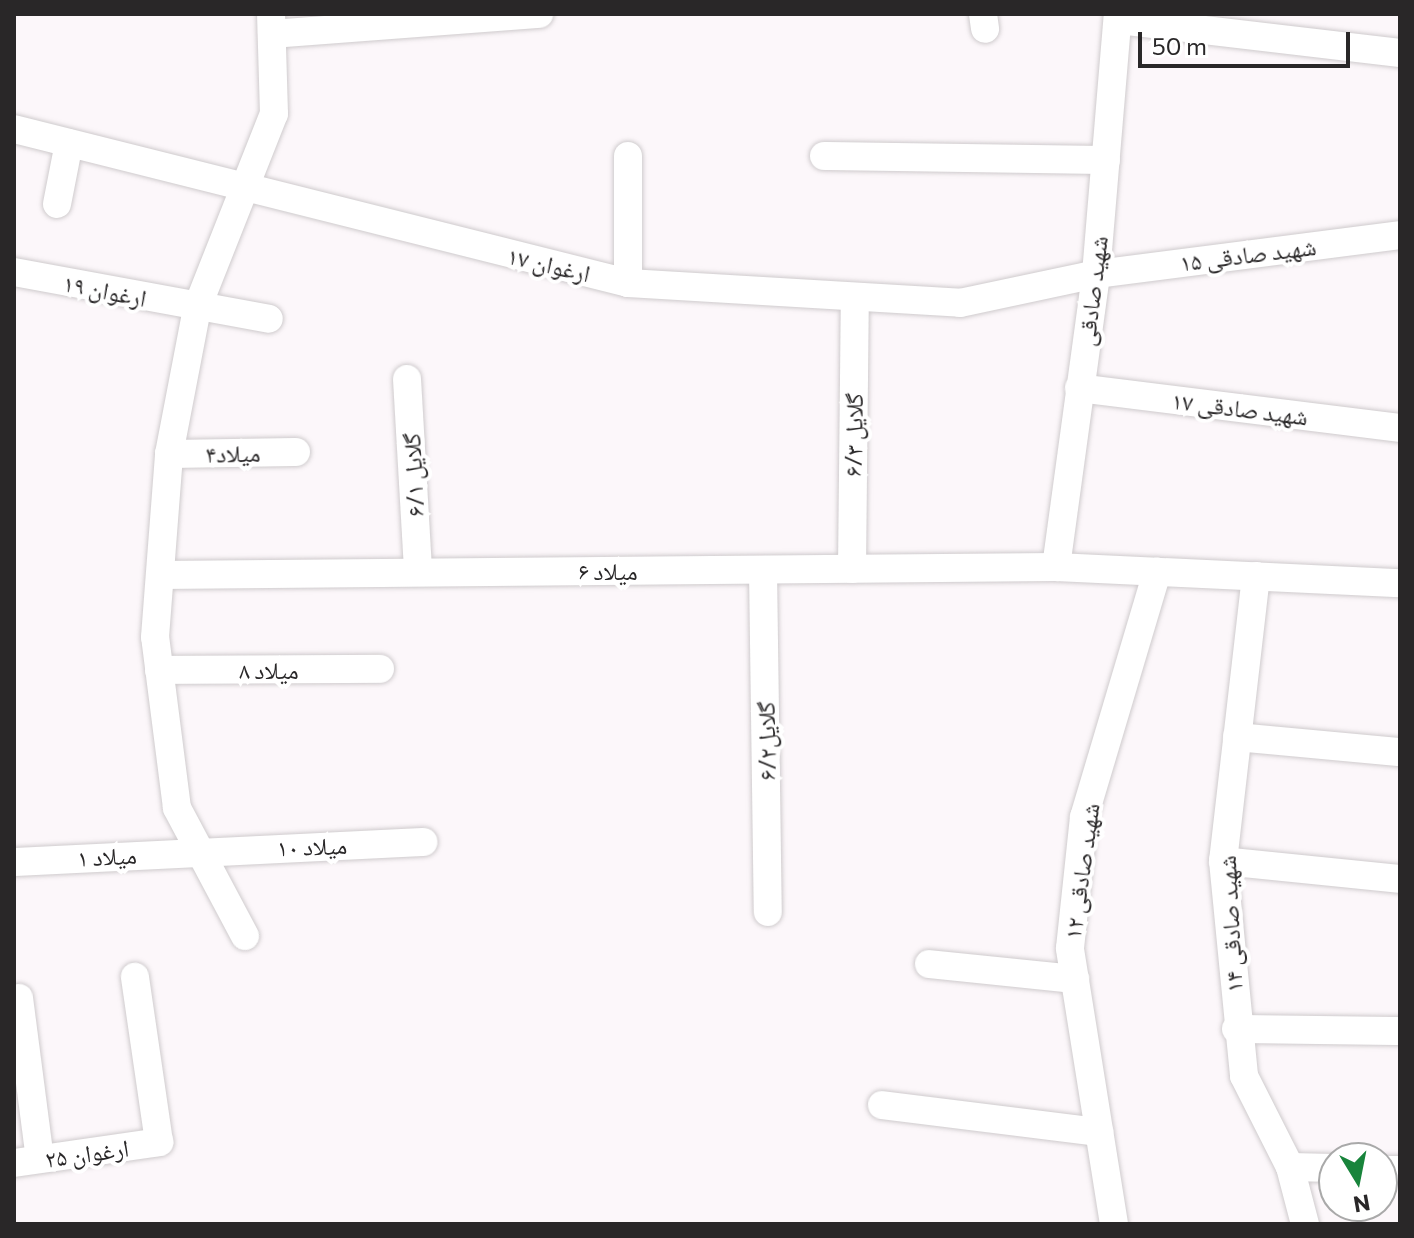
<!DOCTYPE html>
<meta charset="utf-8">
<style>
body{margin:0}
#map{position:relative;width:1414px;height:1238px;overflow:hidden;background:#fcf7fa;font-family:Commissioner,"Noto Naskh Arabic",sans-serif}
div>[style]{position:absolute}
.roads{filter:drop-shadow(0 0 2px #cfcbcd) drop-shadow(0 0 2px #cfcbcd)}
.minor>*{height:28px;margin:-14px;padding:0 14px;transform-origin:14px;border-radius:14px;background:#fff}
span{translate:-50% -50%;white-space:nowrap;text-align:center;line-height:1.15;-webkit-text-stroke:8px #fff;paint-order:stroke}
.street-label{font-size:24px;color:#292728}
.frame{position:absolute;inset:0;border:16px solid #292728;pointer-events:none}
.north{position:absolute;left:1318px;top:1142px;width:80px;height:80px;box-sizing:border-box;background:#fff;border:2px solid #a9a9a9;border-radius:50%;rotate:170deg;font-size:22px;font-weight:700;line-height:32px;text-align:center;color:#292728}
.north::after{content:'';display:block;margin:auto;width:28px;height:36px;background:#18843b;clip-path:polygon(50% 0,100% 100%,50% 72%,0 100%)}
.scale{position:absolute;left:1138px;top:32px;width:212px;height:36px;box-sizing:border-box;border:4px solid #292728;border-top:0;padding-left:10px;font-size:24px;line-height:28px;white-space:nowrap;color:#292728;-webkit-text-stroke:6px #fff;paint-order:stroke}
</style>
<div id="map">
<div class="roads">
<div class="minor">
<i style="left:983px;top:14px;width:15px;rotate:82deg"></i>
<i style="left:1119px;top:20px;width:283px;rotate:6.7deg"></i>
<i style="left:272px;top:34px;width:268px;rotate:-4.3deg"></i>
<i style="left:14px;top:129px;width:633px;rotate:14.08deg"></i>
<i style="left:628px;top:283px;width:333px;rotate:3.4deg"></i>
<i style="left:960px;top:303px;width:139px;rotate:-12deg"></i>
<i style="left:1096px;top:274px;width:306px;rotate:-7.3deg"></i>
<i style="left:824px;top:156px;width:282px;rotate:0.8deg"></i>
<i style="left:57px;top:204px;width:62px;rotate:-78.9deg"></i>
<i style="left:14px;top:272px;width:259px;rotate:10.4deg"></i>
<i style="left:628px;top:283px;width:127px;rotate:-90deg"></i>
<i style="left:407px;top:379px;width:193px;rotate:86.7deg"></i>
<i style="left:1079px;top:388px;width:323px;rotate:7.1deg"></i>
<i style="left:169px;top:454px;width:127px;rotate:-0.9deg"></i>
<i style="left:1056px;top:567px;width:296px;rotate:-82.2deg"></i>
<i style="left:1096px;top:274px;width:261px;rotate:-85.2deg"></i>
<i style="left:852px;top:569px;width:269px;rotate:-89.4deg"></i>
<i style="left:763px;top:570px;width:342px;rotate:89.2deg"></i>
<i style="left:160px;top:575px;width:896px;rotate:-0.51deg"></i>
<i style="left:1056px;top:567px;width:344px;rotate:2.7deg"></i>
<i style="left:1256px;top:576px;width:287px;rotate:96.6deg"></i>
<i style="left:1223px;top:861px;width:216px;rotate:84.4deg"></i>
<i style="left:1244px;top:1076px;width:102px;rotate:63.2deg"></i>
<i style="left:1290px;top:1167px;width:59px;rotate:75.3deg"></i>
<i style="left:159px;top:670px;width:221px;rotate:-0.3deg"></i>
<i style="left:1237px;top:737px;width:164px;rotate:5.3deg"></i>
<i style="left:1223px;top:861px;width:178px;rotate:5.8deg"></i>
<i style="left:14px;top:862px;width:410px;rotate:-2.8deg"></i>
<i style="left:245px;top:936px;width:145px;rotate:-118deg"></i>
<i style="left:177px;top:808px;width:172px;rotate:-97.3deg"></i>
<i style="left:155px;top:637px;width:184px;rotate:-85.6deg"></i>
<i style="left:169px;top:454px;width:149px;rotate:-79.1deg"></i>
<i style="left:197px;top:308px;width:209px;rotate:-68.4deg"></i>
<i style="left:274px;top:114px;width:100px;rotate:-91.7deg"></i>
<i style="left:929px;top:964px;width:147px;rotate:5.9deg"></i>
<i style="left:19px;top:998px;width:162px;rotate:82.6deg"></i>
<i style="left:1236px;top:1029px;width:164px;rotate:0.7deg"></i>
<i style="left:882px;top:1105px;width:219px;rotate:7.1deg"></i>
<i style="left:14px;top:1163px;width:147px;rotate:-8.2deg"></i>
<i style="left:159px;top:1142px;width:167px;rotate:-98.3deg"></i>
<i style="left:1290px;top:1167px;width:44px;rotate:1.3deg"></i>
<i style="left:1382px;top:1170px;width:18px"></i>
<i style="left:1114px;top:1224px;width:279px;rotate:-99.1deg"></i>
<i style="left:1070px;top:948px;width:132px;rotate:-83.9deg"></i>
<i style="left:1084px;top:817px;width:256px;rotate:-73.4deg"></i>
</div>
</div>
<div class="street-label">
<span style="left:1248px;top:254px;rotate:-7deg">شهید صادقی ۱۵</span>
<span style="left:549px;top:264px;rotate:13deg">ارغوان ۱۷</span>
<span style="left:105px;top:290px;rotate:11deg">ارغوان ۱۹</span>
<span style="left:1092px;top:291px;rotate:-83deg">شهید صادقی</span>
<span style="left:1240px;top:408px;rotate:7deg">شهید صادقی ۱۷</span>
<span style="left:853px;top:435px;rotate:-89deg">گلایل ۶/۳</span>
<span style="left:233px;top:453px;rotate:-1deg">میلاد۴</span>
<span style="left:413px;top:475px;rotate:-93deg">گلایل ۶/۱</span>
<span style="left:608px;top:571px">میلاد ۶</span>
<span style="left:269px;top:670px">میلاد ۸</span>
<span style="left:766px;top:741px;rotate:-91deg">گلایل۶/۲</span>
<span style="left:312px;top:846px;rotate:-2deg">میلاد ۱۰</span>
<span style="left:107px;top:856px;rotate:-3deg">میلاد ۱</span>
<span style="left:1081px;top:871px;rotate:-82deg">شهید صادقی ۱۲</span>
<span style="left:1230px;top:924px;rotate:-93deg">شهید صادقی ۱۴</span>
<span style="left:87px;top:1153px;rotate:-8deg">ارغوان ۲۵</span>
</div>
<div class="frame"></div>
<div class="north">N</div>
<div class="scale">50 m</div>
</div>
